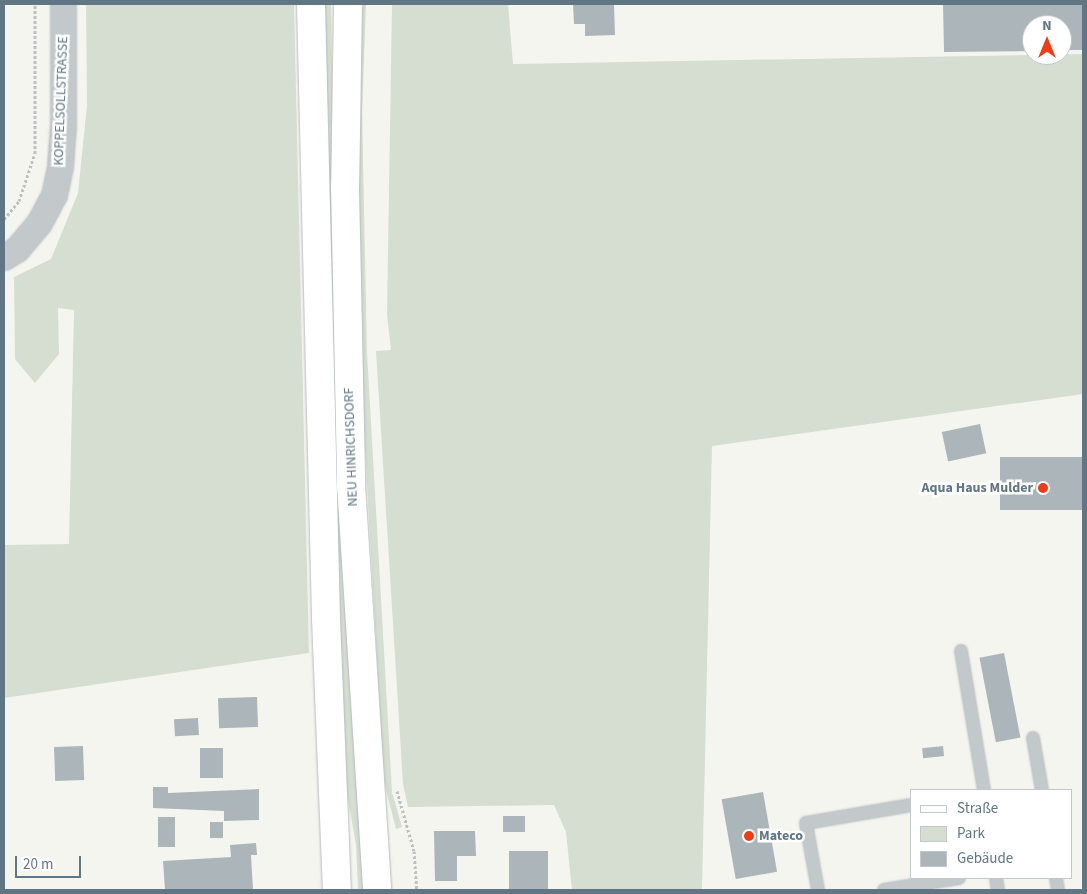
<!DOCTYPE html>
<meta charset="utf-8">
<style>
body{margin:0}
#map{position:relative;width:1087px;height:894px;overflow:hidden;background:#f5f5f0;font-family:"Source Sans 3",sans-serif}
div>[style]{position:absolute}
.green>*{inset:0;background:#d6ddd1}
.building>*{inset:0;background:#acb5b9;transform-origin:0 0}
.path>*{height:3px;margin-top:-1.5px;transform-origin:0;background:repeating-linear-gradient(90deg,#bdbfc1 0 2.5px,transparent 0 5px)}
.roads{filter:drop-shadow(0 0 1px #b5bbbf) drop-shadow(0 0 1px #b5bbbf)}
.lane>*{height:12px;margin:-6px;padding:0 6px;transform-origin:6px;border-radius:6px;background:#c3c8ca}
.street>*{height:25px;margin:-12.5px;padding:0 12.5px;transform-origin:12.5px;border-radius:12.5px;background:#c3c8ca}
.secondary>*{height:28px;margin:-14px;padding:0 14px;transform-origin:14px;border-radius:14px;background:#fff}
.dots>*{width:14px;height:14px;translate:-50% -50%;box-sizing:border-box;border:2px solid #fff;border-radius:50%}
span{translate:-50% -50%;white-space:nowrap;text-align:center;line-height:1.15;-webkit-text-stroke:5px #fff;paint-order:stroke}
.street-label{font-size:14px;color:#617684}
.poi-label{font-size:14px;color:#617684;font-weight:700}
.right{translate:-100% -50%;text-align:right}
.left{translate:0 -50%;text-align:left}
.frame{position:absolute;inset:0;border:5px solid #617684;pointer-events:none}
.legend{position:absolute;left:910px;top:789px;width:162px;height:90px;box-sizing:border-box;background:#fff;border:1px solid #c0c8ce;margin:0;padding:6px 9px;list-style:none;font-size:15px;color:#617684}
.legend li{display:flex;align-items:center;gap:10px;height:25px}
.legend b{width:25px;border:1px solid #c0c8ce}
.north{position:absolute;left:1022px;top:15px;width:50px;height:50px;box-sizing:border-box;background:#fff;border:1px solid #c0c8ce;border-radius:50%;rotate:0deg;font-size:14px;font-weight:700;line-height:20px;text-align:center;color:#617684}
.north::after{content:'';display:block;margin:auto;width:18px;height:22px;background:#f13b14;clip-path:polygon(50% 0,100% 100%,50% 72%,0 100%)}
.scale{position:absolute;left:15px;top:856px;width:66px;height:22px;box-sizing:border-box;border:2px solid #617684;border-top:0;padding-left:6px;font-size:15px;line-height:18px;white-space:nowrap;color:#617684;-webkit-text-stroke:4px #fff;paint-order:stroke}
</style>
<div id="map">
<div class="green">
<i style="clip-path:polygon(86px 4px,294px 4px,309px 653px,4px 698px,4px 545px,69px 544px,74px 310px,58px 308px,59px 354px,35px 383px,15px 359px,14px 277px,51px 259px,78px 193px,87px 105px)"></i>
<i style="clip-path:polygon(320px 4px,331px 4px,339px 491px,365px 890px,358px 890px,356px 845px,347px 794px,330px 489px)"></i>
<i style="clip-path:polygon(359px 4px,366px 4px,362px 109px,367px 352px,392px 792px,402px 827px,396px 829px,384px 782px,358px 323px)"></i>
<i style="clip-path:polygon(392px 4px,508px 4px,513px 64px,1083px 54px,1083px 394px,712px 446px,702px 890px,572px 890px,566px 832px,554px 805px,408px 807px,403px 784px,376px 351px,391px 350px,387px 314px)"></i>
</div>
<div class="building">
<i style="clip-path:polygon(573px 4px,614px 4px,615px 35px,585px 36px,585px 24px,574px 24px)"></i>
<i style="clip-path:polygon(943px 4px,1083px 4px,1083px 50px,1062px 50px,1062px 25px,1032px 25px,1032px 51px,944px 52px)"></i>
<i style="left:980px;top:424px;width:30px;height:39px;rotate:78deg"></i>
<i style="left:1083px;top:457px;width:53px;height:83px;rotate:90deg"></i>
<i style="left:1004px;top:653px;width:86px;height:25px;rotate:79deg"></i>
<i style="left:257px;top:697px;width:30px;height:39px;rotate:88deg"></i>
<i style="left:198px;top:718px;width:17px;height:24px;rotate:87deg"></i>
<i style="left:83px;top:746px;width:34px;height:29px;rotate:88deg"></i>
<i style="left:943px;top:746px;width:10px;height:21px;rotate:84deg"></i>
<i style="left:200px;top:748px;width:23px;height:30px"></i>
<i style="clip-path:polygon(153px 787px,168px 787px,168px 793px,259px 789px,259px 820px,224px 821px,224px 811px,153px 808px)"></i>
<i style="left:763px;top:792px;width:81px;height:42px;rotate:80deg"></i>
<i style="left:503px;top:816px;width:22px;height:16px"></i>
<i style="left:158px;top:817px;width:17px;height:30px"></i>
<i style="left:223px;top:822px;width:16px;height:13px;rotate:90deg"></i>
<i style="clip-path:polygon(434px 831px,475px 831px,476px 856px,457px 856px,457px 881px,435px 881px)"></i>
<i style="clip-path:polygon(256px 843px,257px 855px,251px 855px,253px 890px,165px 890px,163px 861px,231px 857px,230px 845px)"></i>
<i style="left:548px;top:851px;width:38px;height:39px;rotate:90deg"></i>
</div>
<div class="path">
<i style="left:4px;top:219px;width:23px;rotate:-50deg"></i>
<i style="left:19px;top:201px;width:51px;rotate:-71.6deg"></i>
<i style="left:35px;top:153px;width:149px;rotate:-90deg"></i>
<i style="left:397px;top:791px;width:62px;rotate:74.2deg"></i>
<i style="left:414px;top:851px;width:39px;rotate:86deg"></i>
</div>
<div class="roads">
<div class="lane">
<i style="left:961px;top:651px;width:141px;rotate:80.6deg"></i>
<i style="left:1033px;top:738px;width:53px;rotate:80.2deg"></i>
<i style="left:996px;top:878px;width:12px;rotate:81deg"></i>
<i style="left:1056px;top:878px;width:12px;rotate:81deg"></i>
<i style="left:818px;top:890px;width:68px;rotate:-100.2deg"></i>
<i style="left:806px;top:823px;width:107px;rotate:-9.7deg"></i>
<i style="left:884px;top:890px;width:76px;rotate:-9.1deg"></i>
</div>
<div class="street">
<i style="left:4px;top:257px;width:15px;rotate:-32deg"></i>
<i style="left:17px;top:249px;width:34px;rotate:-50deg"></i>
<i style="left:39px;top:223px;width:32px;rotate:-62deg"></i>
<i style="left:54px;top:195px;width:30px;rotate:-78deg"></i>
<i style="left:60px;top:166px;width:41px;rotate:-85.8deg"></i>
<i style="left:63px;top:125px;width:121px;rotate:-90deg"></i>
</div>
<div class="secondary">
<i style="left:311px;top:4px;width:615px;rotate:88.6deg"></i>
<i style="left:326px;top:619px;width:271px;rotate:87.7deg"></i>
<i style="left:348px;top:4px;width:183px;rotate:90.9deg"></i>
<i style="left:345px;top:187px;width:298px;rotate:88.8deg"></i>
<i style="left:351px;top:485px;width:406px;rotate:86.3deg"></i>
</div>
</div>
<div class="dots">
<i style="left:1043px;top:488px;background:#f13b14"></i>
<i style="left:749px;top:836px;background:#f13b14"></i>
</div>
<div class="street-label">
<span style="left:61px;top:101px;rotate:-88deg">KOPPELSOLLSTRASSE</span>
<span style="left:351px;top:447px;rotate:-92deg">NEU HINRICHSDORF</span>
</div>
<div class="poi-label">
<span class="right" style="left:1033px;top:488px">Aqua Haus Mulder</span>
<span class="left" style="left:759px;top:836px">Mateco</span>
</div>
<div class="frame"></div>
<ul class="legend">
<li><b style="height:6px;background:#fff"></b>Straße</li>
<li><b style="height:14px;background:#d6ddd1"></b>Park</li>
<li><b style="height:14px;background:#acb5b9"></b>Gebäude</li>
</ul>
<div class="north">N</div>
<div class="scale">20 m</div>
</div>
